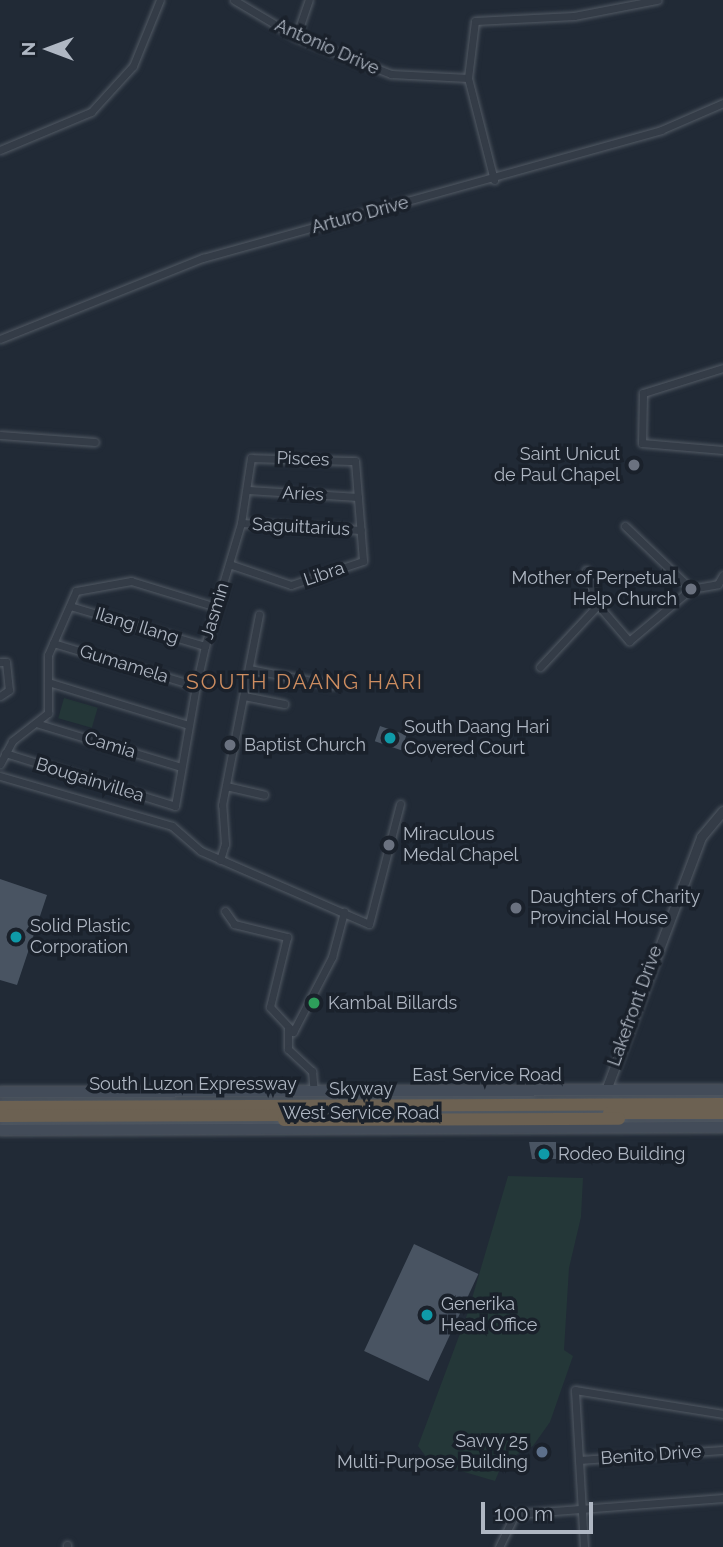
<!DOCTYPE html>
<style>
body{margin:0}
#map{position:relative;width:723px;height:1547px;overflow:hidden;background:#212a36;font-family:Raleway,sans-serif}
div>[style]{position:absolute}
.green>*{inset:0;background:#243738;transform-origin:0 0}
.building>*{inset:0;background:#495462;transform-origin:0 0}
.roads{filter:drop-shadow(0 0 2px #525a64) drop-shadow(0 0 2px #525a64)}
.minor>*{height:7px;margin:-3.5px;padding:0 3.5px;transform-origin:3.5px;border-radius:3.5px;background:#343c47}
.tertiary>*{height:9px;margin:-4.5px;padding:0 4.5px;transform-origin:4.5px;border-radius:4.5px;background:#343c47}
.secondary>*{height:10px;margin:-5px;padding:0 5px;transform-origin:5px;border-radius:5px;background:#434c59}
.motorway>*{height:12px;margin:-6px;padding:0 6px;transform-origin:6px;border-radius:6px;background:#6c6152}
.dots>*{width:19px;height:19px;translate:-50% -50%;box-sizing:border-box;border:4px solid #1a212b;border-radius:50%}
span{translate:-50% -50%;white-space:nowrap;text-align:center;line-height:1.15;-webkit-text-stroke:7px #1a212b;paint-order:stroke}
.street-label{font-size:18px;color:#afb7c3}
.poi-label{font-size:18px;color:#afb7c3}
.right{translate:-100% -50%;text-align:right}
.left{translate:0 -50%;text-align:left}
.quarter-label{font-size:21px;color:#cd8d60;letter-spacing:2px}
.north{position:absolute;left:14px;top:14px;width:70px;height:70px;-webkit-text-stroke:5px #1a212b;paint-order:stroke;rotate:270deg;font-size:19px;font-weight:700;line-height:28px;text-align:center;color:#afb7c3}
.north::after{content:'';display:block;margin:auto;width:24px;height:32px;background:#afb7c3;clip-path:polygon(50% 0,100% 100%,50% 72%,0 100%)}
.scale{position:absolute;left:481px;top:1502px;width:112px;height:32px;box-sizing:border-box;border:4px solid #afb7c3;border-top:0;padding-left:9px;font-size:21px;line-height:24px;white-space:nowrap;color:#afb7c3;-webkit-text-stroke:5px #1a212b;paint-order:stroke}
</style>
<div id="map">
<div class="green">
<i style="left:64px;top:698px;width:35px;height:21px;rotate:16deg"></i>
<i style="clip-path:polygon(508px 1176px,583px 1178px,581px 1217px,569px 1268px,564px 1350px,573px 1356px,550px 1422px,533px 1446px,503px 1462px,495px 1481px,430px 1462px,418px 1446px,468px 1312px)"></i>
</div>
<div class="building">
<i style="left:380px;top:726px;width:28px;height:16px;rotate:19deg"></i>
<i style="clip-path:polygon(0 879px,47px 895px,17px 985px,0 980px)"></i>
<i style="clip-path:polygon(529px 1142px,556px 1142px,557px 1159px,532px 1159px)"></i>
<i style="left:414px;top:1244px;width:71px;height:118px;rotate:25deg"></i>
</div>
<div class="roads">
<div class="minor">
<i style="left:234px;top:0;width:72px;rotate:30.8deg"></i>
<i style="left:296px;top:37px;width:102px;rotate:21.3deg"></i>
<i style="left:391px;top:74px;width:77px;rotate:3deg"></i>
<i style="left:296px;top:37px;width:39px;rotate:-71deg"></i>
<i style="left:0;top:150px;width:99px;rotate:-22.7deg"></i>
<i style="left:91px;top:112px;width:62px;rotate:-47.6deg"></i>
<i style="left:133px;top:66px;width:71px;rotate:-67.8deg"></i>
<i style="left:494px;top:180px;width:105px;rotate:-104.3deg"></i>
<i style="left:468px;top:78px;width:57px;rotate:-83deg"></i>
<i style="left:475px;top:21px;width:99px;rotate:-2.9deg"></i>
<i style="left:574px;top:16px;width:85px;rotate:-10.9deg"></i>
<i style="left:0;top:339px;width:219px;rotate:-21.8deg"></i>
<i style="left:203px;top:258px;width:476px;rotate:-15.6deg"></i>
<i style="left:661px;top:130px;width:68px;rotate:-23.5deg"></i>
<i style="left:723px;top:368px;width:84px;rotate:162.6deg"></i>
<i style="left:643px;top:393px;width:50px;rotate:91.1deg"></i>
<i style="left:642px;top:443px;width:81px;rotate:4.9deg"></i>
<i style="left:0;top:435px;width:95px;rotate:4.2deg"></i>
<i style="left:248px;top:490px;width:110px;rotate:3.6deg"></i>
<i style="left:241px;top:523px;width:120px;rotate:3.3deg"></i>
<i style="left:625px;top:526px;width:91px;rotate:43.7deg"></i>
<i style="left:586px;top:570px;width:37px;rotate:71deg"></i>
<i style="left:598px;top:605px;width:48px;rotate:49.3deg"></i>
<i style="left:629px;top:641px;width:81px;rotate:-40deg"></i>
<i style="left:691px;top:589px;width:27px;rotate:-10deg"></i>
<i style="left:718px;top:584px;width:10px;rotate:-61deg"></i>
<i style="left:70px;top:606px;width:141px;rotate:16.5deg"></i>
<i style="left:53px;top:643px;width:149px;rotate:16.7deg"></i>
<i style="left:0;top:662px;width:6px"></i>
<i style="left:6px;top:662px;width:28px;rotate:84deg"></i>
<i style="left:9px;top:690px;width:11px;rotate:146deg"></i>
<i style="left:540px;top:667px;width:85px;rotate:-46.9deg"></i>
<i style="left:249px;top:669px;width:86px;rotate:10.8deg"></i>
<i style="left:48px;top:682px;width:147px;rotate:17deg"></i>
<i style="left:244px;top:696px;width:41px;rotate:11.3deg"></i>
<i style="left:39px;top:724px;width:148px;rotate:16.8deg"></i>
<i style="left:5px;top:753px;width:178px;rotate:17.3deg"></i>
<i style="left:175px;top:806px;width:122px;rotate:-80.1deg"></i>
<i style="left:196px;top:686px;width:41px;rotate:-77.3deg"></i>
<i style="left:205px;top:646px;width:41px;rotate:-74.2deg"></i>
<i style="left:216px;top:607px;width:88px;rotate:-73.4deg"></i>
<i style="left:241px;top:523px;width:66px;rotate:-81.3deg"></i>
<i style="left:251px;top:458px;width:104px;rotate:1.7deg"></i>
<i style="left:355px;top:461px;width:100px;rotate:85.4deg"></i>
<i style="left:363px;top:561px;width:76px;rotate:161.6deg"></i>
<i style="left:291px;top:585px;width:65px;rotate:-161.3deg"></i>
<i style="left:0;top:764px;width:26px;rotate:-62deg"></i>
<i style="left:12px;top:741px;width:46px;rotate:-37.9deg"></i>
<i style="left:48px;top:713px;width:58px;rotate:-90deg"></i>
<i style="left:48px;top:655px;width:70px;rotate:-66.4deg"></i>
<i style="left:76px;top:591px;width:56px;rotate:-10.3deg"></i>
<i style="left:131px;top:581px;width:89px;rotate:17deg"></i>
<i style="left:0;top:776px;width:179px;rotate:16.2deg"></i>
<i style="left:172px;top:826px;width:38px;rotate:41deg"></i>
<i style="left:201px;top:851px;width:183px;rotate:23.5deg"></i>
<i style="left:369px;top:924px;width:124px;rotate:-75.5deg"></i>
<i style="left:226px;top:786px;width:39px;rotate:13deg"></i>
<i style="left:220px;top:860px;width:17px;rotate:-73deg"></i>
<i style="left:225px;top:844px;width:39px;rotate:-94deg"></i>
<i style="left:222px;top:805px;width:194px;rotate:-79deg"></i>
<i style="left:225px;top:911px;width:16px;rotate:55deg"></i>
<i style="left:234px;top:924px;width:55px;rotate:13.8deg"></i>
<i style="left:287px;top:937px;width:72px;rotate:103.7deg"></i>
<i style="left:270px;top:1007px;width:34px;rotate:47deg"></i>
<i style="left:293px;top:1032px;width:85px;rotate:-62.5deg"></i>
<i style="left:332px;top:957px;width:47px;rotate:-75.1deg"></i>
<i style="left:288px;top:1029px;width:20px;rotate:90deg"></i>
<i style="left:288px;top:1049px;width:33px;rotate:43deg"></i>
<i style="left:312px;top:1071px;width:21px;rotate:85deg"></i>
<i style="left:579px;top:1460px;width:144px;rotate:-4deg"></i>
<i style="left:67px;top:1547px;width:2px;rotate:-90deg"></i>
<i style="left:499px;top:1547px;width:37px;rotate:-64deg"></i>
<i style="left:515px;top:1514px;width:209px;rotate:-4.4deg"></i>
<i style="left:584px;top:1547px;width:157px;rotate:-93.3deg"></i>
<i style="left:575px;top:1390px;width:150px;rotate:9.2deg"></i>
</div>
<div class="tertiary">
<i style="left:606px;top:1090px;width:270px;rotate:-69.4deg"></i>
<i style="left:701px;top:837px;width:34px;rotate:-50deg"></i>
</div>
<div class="secondary">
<i style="left:0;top:1092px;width:723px;rotate:-0.16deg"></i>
<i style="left:0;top:1130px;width:723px;rotate:-0.24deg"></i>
</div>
<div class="motorway">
<i style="left:0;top:1107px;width:723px;rotate:-0.24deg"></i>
<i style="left:609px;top:1113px;width:114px"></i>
<i style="left:0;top:1116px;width:294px;rotate:-0.2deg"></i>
<i style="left:284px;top:1120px;width:335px;rotate:-0.2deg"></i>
</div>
</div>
<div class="dots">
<i style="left:634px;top:465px;background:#6b7280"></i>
<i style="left:691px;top:589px;background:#6b7280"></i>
<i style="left:390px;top:738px;background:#0f9aa8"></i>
<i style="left:230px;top:745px;background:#6b7280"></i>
<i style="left:389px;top:845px;background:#6b7280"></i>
<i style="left:516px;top:908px;background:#6b7280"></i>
<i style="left:16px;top:937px;background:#0f9aa8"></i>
<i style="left:314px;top:1003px;background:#2e9e5b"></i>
<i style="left:544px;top:1154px;background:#0f9aa8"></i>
<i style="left:427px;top:1315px;background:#0f9aa8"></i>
<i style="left:542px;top:1452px;background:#5c6f8a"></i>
</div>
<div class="street-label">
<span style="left:327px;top:47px;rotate:24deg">Antonio Drive</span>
<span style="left:360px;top:215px;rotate:-15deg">Arturo Drive</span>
<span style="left:303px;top:459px;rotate:2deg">Pisces</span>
<span style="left:303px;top:494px;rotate:3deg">Aries</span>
<span style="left:301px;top:527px;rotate:3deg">Saguittarius</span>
<span style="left:324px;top:574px;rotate:-19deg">Libra</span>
<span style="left:215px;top:611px;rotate:-73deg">Jasmin</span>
<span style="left:137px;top:626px;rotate:17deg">Ilang Ilang</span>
<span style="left:124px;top:664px;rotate:17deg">Gumamela</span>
<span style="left:110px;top:745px;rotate:17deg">Camia</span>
<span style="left:90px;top:780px;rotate:17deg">Bougainvillea</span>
<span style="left:635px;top:1006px;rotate:-70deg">Lakefront Drive</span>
<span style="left:487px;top:1075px">East Service Road</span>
<span style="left:193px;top:1084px">South Luzon Expressway</span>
<span style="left:361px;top:1089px">Skyway</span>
<span style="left:361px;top:1113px">West Service Road</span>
<span style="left:651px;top:1455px;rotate:-4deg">Benito Drive</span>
</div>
<div class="poi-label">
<span class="right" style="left:620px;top:465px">Saint Unicut<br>de Paul Chapel</span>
<span class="right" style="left:677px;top:589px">Mother of Perpetual<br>Help Church</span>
<span class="left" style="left:404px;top:738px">South Daang Hari<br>Covered Court</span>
<span class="left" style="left:244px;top:745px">Baptist Church</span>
<span class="left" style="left:403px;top:845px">Miraculous<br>Medal Chapel</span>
<span class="left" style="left:530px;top:908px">Daughters of Charity<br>Provincial House</span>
<span class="left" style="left:30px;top:937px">Solid Plastic<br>Corporation</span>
<span class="left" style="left:328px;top:1003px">Kambal Billards</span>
<span class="left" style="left:558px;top:1154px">Rodeo Building</span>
<span class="left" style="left:441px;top:1315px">Generika<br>Head Office</span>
<span class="right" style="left:528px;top:1452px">Savvy 25<br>Multi-Purpose Building</span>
</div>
<div class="quarter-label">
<span style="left:305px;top:682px">SOUTH DAANG HARI</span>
</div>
<div class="north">N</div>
<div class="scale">100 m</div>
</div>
